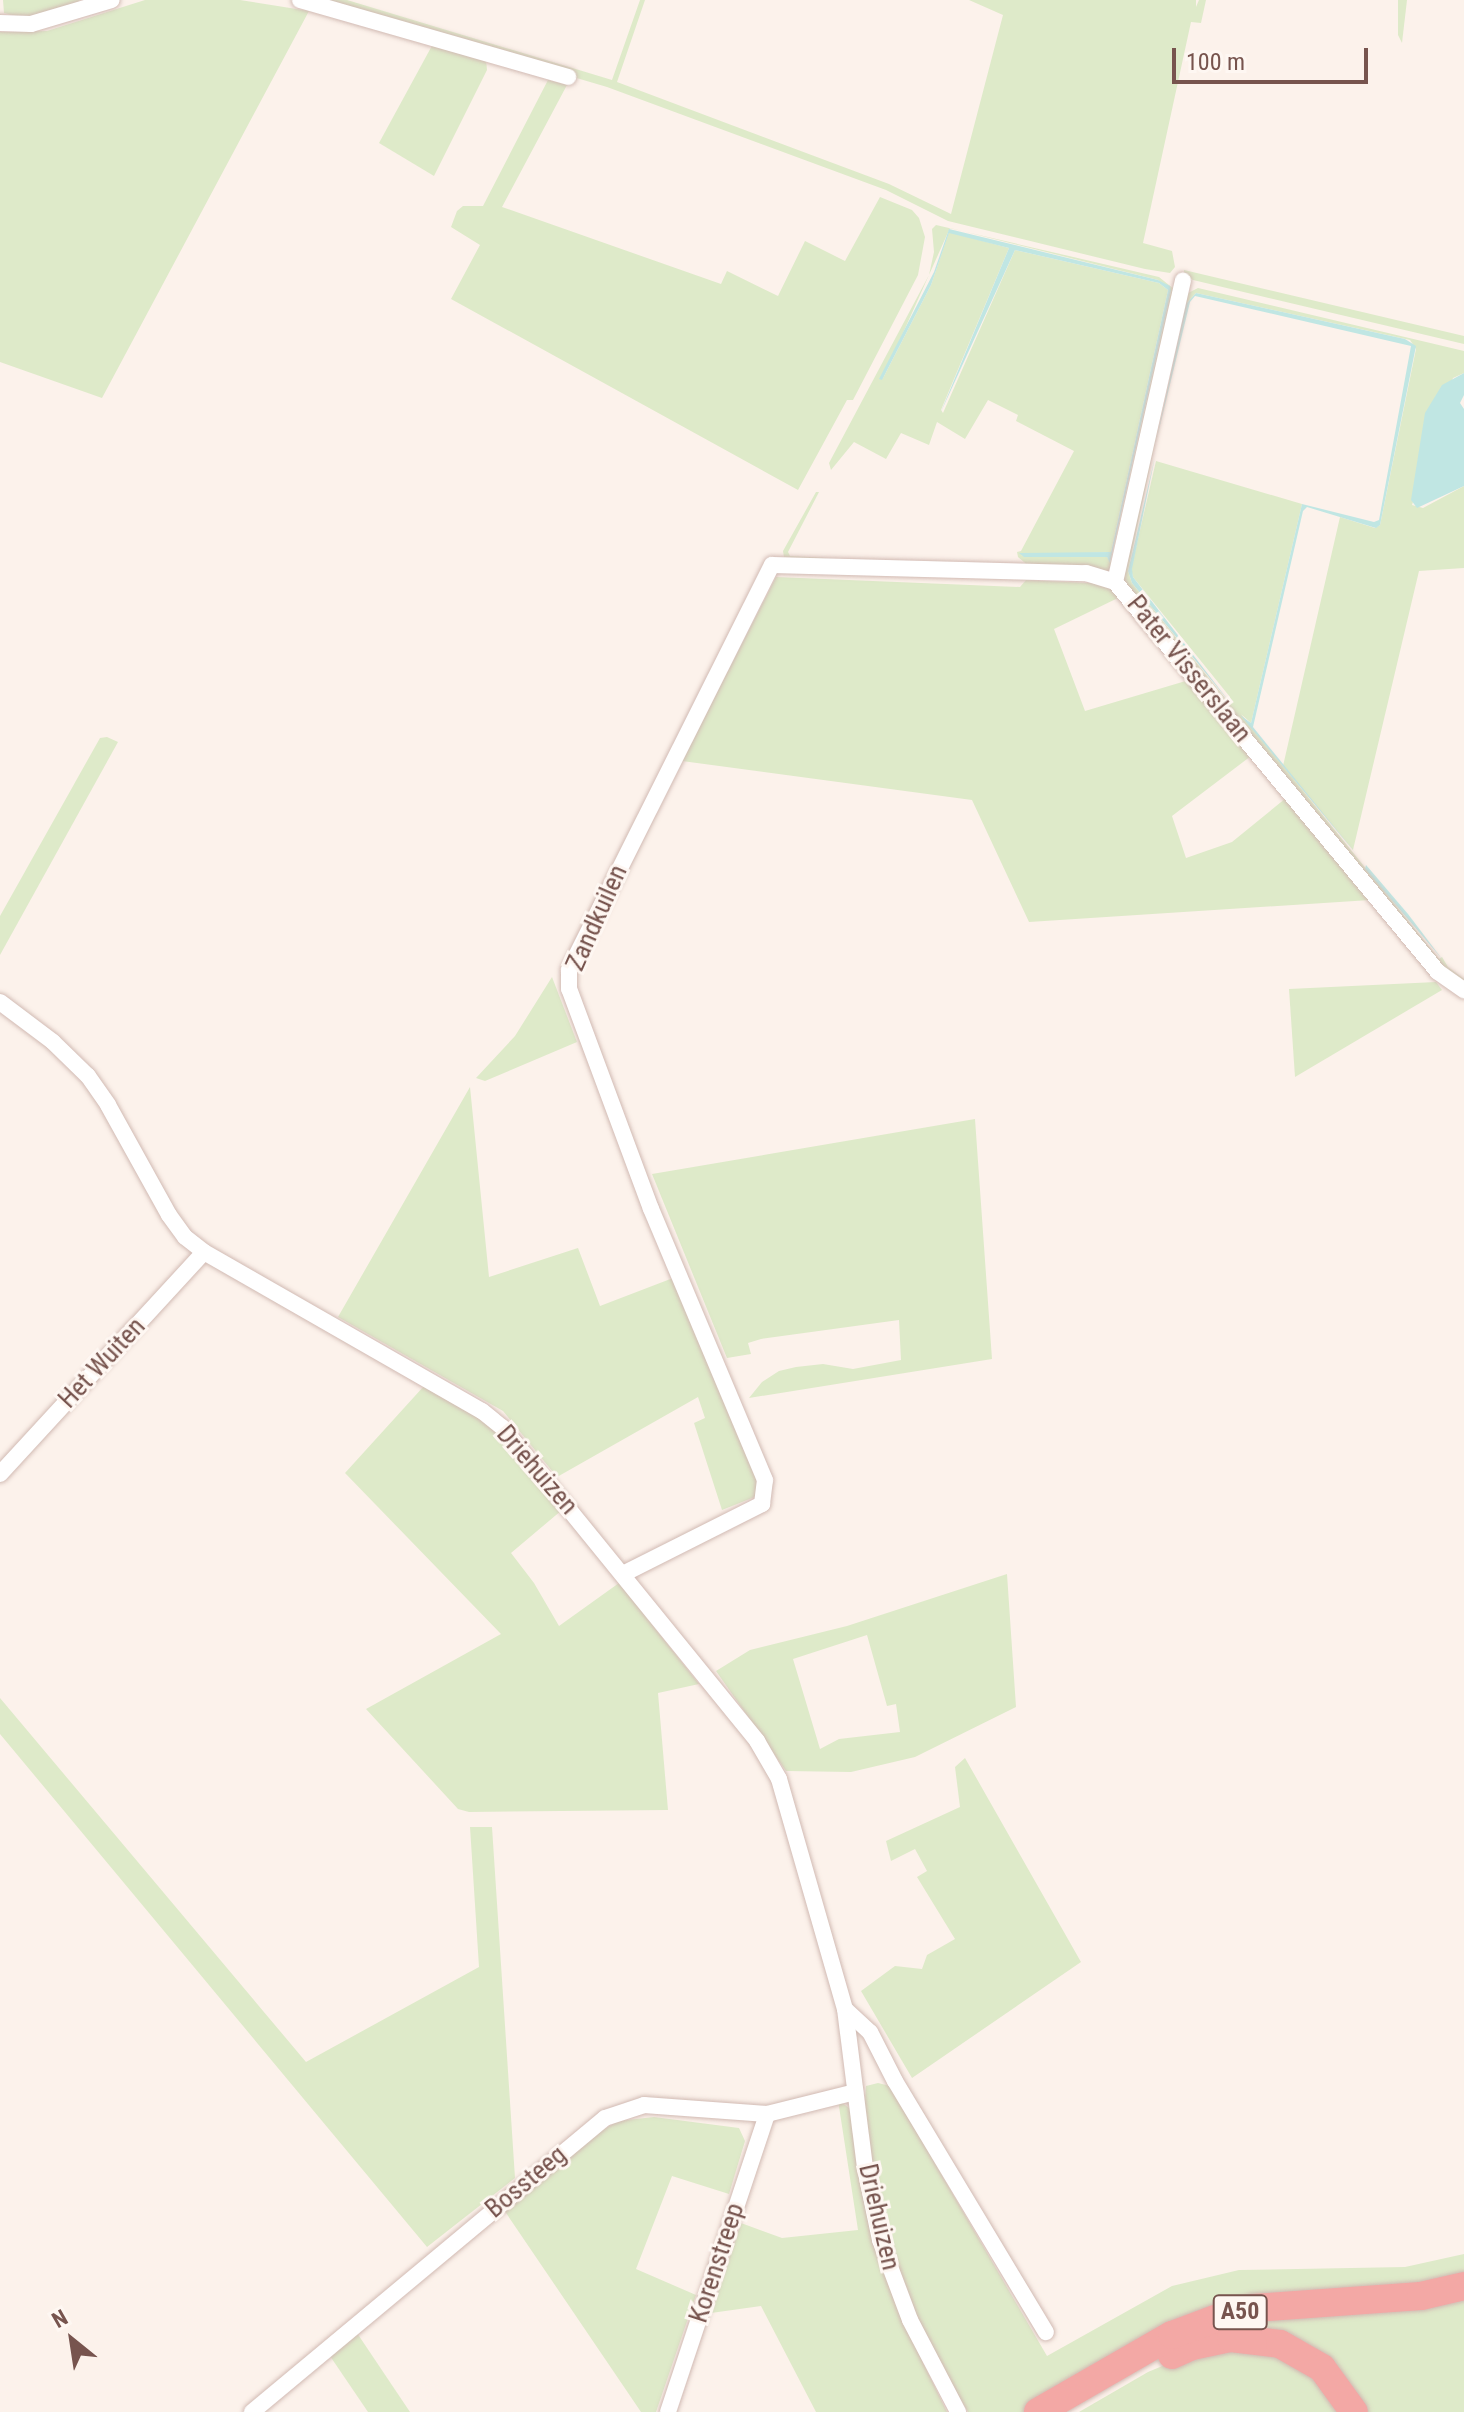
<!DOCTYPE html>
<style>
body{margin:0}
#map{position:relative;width:1464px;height:2412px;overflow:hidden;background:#fcf2eb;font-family:"Roboto Condensed",sans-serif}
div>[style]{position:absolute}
.green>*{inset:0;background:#deeac9}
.water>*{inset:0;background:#c0e6e3}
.roads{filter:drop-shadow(0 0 2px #d1bab3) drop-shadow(0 0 2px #d1bab3)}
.street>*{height:16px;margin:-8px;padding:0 8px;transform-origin:8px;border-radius:8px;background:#fff}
.highway>*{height:28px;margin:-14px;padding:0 14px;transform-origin:14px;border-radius:14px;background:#f3a8a5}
span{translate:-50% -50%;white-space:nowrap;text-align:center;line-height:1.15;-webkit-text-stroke:6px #fef7f2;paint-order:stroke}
.shield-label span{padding:2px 6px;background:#fef7f2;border:2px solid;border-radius:6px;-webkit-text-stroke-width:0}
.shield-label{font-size:24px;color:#77544e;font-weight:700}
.street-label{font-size:26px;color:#77544e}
.north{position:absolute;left:32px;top:2300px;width:80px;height:80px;-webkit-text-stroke:6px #fef7f2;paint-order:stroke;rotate:330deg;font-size:22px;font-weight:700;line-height:32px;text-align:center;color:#77544e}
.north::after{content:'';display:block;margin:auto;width:28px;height:36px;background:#77544e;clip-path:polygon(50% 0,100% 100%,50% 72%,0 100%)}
.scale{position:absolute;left:1172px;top:48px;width:196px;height:36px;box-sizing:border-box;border:4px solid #77544e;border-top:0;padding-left:10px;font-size:24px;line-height:28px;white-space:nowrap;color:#77544e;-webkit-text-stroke:6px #fef7f2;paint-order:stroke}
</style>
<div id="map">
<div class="green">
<i style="clip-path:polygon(3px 0,79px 0,80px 3px,49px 17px,0 19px,0 14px,4px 17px,16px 16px,4px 13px)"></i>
<i style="clip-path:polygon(145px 0,240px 0,309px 11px,102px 398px,0 362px,0 32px,47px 31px)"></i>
<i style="clip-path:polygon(312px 0,347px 0,612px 80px,640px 0,645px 0,617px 82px,889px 184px,951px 214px,1003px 15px,969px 0,1196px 0,1196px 7px,1199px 0,1206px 0,1201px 23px,1191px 22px,1143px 243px,1172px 251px,1175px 267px,1170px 273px,1145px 269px,948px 221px,886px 190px,607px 87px)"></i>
<i style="clip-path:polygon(1398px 0,1407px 0,1402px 43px,1398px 35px)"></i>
<i style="clip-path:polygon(434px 42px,486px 60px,487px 70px,434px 176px,379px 143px)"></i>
<i style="clip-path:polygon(548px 80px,567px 85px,502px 207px,721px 284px,727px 271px,778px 296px,805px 241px,845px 261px,880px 197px,912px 210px,919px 218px,925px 237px,918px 275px,853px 400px,847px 400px,798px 490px,451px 299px,480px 245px,451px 227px,457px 211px,463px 206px,483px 206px)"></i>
<i style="clip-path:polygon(evenodd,936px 225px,1159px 277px,1174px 289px,1114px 569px,1105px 572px,1031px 568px,1018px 557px,1017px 552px,1021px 551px,1074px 451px,1016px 421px,1018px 415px,988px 400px,965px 439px,937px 422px,929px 445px,901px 433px,886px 459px,854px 442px,831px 470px,829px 463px,929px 275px,934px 252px,932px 229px,936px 225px,950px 228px,1158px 280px,1171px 291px,1111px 563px,1107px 557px,1020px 556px,1111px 552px,1168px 290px,1159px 283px,1015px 250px,943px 413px,941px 410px,1009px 248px,949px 232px,931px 285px,882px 380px,950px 228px)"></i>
<i style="clip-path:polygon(1184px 270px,1464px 336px,1464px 344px,1193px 280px,1184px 275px)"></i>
<i style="clip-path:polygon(1198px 288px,1464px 351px,1464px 373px,1453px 378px,1412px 505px,1423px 508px,1464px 486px,1464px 568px,1419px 571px,1353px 850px,1283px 766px,1340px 517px,1375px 528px,1380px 525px,1416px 349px,1410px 340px,1196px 293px,1186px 304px,1178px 333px,1128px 571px,1132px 583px,1229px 703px,1230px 697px,1133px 577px,1131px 569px,1156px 461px,1302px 504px,1251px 723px,1241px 714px,1439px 959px,1442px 957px,1448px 967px,1464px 979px,1464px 986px,1449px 977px,1123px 583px,1186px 294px)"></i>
<i style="clip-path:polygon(816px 492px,819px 492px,788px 552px,790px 556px,826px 558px,824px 562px,784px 557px,783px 551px)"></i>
<i style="clip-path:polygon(776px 577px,1020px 587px,1026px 580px,1109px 584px,1120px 597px,1054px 629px,1085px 711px,1189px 680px,1251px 756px,1172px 816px,1186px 858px,1232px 842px,1286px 798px,1370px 900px,1029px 922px,972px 800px,682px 761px)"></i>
<i style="clip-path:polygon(107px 737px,118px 742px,0 955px,0 916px,100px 738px)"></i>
<i style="clip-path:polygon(552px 977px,577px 1042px,485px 1081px,476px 1078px,515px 1036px)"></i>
<i style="clip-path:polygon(1436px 982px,1442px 990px,1295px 1077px,1289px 989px)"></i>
<i style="clip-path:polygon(470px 1087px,489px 1277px,578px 1248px,600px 1306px,673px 1278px,761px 1485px,757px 1496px,722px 1510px,694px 1423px,705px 1418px,698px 1397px,557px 1477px,503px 1411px,338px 1317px)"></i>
<i style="clip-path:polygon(975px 1119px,992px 1359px,749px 1398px,762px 1382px,779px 1371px,796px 1367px,823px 1364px,853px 1369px,901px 1360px,899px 1320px,761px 1339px,748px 1343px,751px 1354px,727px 1358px,652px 1174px)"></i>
<i style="clip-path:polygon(424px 1386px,489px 1422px,562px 1510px,511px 1553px,534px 1583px,559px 1626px,619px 1583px,699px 1684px,658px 1693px,668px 1810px,469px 1812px,458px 1809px,366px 1709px,501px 1634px,345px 1473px)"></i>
<i style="clip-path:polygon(evenodd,1007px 1574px,1016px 1707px,915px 1757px,851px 1772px,786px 1771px,716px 1671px,750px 1650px,847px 1626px,1007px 1574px,867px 1635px,887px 1706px,896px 1704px,900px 1732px,839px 1739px,820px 1749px,793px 1659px,867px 1635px)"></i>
<i style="clip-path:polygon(0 1698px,306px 2062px,479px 1967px,470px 1827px,492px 1827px,515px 2178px,427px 2247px,0 1734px)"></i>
<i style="clip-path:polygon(965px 1758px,1081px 1962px,912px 2078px,861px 1991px,895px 1966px,922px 1969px,927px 1955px,955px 1939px,917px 1877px,927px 1871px,915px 1849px,891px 1861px,886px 1841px,960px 1807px,955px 1767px)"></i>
<i style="clip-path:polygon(878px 2083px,890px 2086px,1047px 2356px,1172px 2286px,1239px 2270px,1405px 2267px,1464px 2254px,1464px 2279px,1290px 2300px,1025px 2412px,968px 2412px,912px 2318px,880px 2221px,864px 2116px,866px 2086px)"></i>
<i style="clip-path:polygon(838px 2100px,852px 2110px,881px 2260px,898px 2311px,947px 2412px,816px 2412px,761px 2306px,711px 2313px,741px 2223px,782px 2238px,858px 2230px)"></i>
<i style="clip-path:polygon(654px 2117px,739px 2128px,745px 2141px,729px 2194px,672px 2176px,636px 2269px,696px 2295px,656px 2412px,641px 2412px,504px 2210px,588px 2139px,618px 2121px)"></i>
<i style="clip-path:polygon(1464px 2290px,1464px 2412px,1360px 2412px,1351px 2394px,1217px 2323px)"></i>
<i style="clip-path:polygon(357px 2333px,410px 2412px,368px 2412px,330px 2356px)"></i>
<i style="clip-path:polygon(1203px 2349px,1286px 2351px,1347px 2412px,1079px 2412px,1148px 2372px)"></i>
</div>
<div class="water">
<i style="clip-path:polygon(949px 229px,1158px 280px,1170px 286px,1171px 291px,1110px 563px,1107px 557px,1024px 557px,1019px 553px,1111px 552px,1168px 290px,1159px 283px,1015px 250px,940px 414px,1009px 248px,949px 233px,931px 285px,882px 380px,879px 379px,934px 272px)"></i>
<i style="clip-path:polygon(1196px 293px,1405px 339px,1416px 346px,1380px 525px,1376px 528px,1307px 507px,1303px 511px,1253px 727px,1357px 855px,1240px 715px,1251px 723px,1302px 504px,1374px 522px,1379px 520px,1411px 346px,1195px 296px,1190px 302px,1155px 446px,1186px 304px)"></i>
<i style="clip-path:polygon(1464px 373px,1464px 395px,1460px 403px,1464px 409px,1464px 486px,1417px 508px,1411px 500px,1425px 413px,1442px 385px)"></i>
<i style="clip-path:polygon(1155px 457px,1132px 569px,1133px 577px,1231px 704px,1132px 583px,1128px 571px)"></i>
<i style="clip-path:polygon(1366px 865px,1408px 914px,1442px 959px,1365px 869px)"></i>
</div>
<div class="roads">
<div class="street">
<i style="left:300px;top:0;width:279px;rotate:16deg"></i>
<i style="left:0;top:23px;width:31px;rotate:2deg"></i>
<i style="left:31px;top:24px;width:84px;rotate:-16.5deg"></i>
<i style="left:1115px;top:582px;width:309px;rotate:-77.3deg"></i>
<i style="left:0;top:1002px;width:66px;rotate:37deg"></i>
<i style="left:53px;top:1042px;width:49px;rotate:44.2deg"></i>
<i style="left:88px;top:1076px;width:35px;rotate:55deg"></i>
<i style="left:108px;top:1105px;width:126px;rotate:61deg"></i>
<i style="left:169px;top:1215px;width:27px;rotate:54deg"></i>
<i style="left:185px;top:1237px;width:24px;rotate:38deg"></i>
<i style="left:204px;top:1252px;width:320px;rotate:29.8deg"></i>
<i style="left:482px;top:1411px;width:26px;rotate:39deg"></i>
<i style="left:502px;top:1427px;width:405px;rotate:50.9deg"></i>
<i style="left:757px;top:1741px;width:44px;rotate:59.9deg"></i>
<i style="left:779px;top:1779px;width:239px;rotate:74deg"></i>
<i style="left:845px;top:2009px;width:160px;rotate:82.8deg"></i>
<i style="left:865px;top:2168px;width:74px;rotate:78.2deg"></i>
<i style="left:880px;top:2240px;width:85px;rotate:69.4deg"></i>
<i style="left:910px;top:2320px;width:104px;rotate:62.4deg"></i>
<i style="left:0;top:1474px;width:301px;rotate:-47.4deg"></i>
<i style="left:623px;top:1574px;width:156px;rotate:-26.7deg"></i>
<i style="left:762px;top:1504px;width:24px;rotate:-83deg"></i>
<i style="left:765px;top:1480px;width:294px;rotate:-112.8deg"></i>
<i style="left:651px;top:1209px;width:235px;rotate:-110.4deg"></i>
<i style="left:569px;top:989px;width:19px;rotate:-90deg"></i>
<i style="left:569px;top:970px;width:453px;rotate:-63.4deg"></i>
<i style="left:772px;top:565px;width:314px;rotate:1.5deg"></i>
<i style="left:1086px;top:573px;width:30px;rotate:17deg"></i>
<i style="left:1115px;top:582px;width:506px;rotate:50.37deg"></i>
<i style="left:1438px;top:972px;width:32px;rotate:35deg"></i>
<i style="left:845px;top:2009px;width:34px;rotate:43deg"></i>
<i style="left:870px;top:2032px;width:55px;rotate:63deg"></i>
<i style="left:895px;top:2081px;width:293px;rotate:59deg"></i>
<i style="left:252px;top:2412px;width:459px;rotate:-39.8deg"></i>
<i style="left:605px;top:2118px;width:41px;rotate:-18.4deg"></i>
<i style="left:644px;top:2105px;width:123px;rotate:4.2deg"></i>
<i style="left:767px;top:2114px;width:91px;rotate:-14deg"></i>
<i style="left:668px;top:2412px;width:314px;rotate:-71.6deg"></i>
</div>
<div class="highway">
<i style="left:1172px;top:2355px;width:22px;rotate:-24deg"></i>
<i style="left:1192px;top:2346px;width:40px;rotate:-12deg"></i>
<i style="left:1231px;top:2338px;width:49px;rotate:7deg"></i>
<i style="left:1280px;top:2344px;width:48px;rotate:29.7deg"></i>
<i style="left:1322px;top:2368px;width:54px;rotate:54deg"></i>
<i style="left:1038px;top:2412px;width:155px;rotate:-29.9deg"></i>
<i style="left:1172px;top:2335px;width:54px;rotate:-20.4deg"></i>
<i style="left:1223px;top:2316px;width:32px;rotate:-14deg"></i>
<i style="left:1254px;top:2308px;width:167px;rotate:-4.1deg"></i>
<i style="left:1421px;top:2296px;width:44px;rotate:-13.1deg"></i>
</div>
</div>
<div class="shield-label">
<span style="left:1240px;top:2312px">A50</span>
</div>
<div class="street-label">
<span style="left:1189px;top:669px;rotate:51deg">Pater Visserslaan</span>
<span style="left:597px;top:918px;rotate:-66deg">Zandkuilen</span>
<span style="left:102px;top:1363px;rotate:-47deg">Het Wuiten</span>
<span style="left:537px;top:1470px;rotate:49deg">Driehuizen</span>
<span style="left:526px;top:2182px;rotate:-40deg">Bossteeg</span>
<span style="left:879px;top:2217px;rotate:77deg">Driehuizen</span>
<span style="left:717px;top:2263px;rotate:-72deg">Korenstreep</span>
</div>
<div class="north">N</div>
<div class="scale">100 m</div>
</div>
